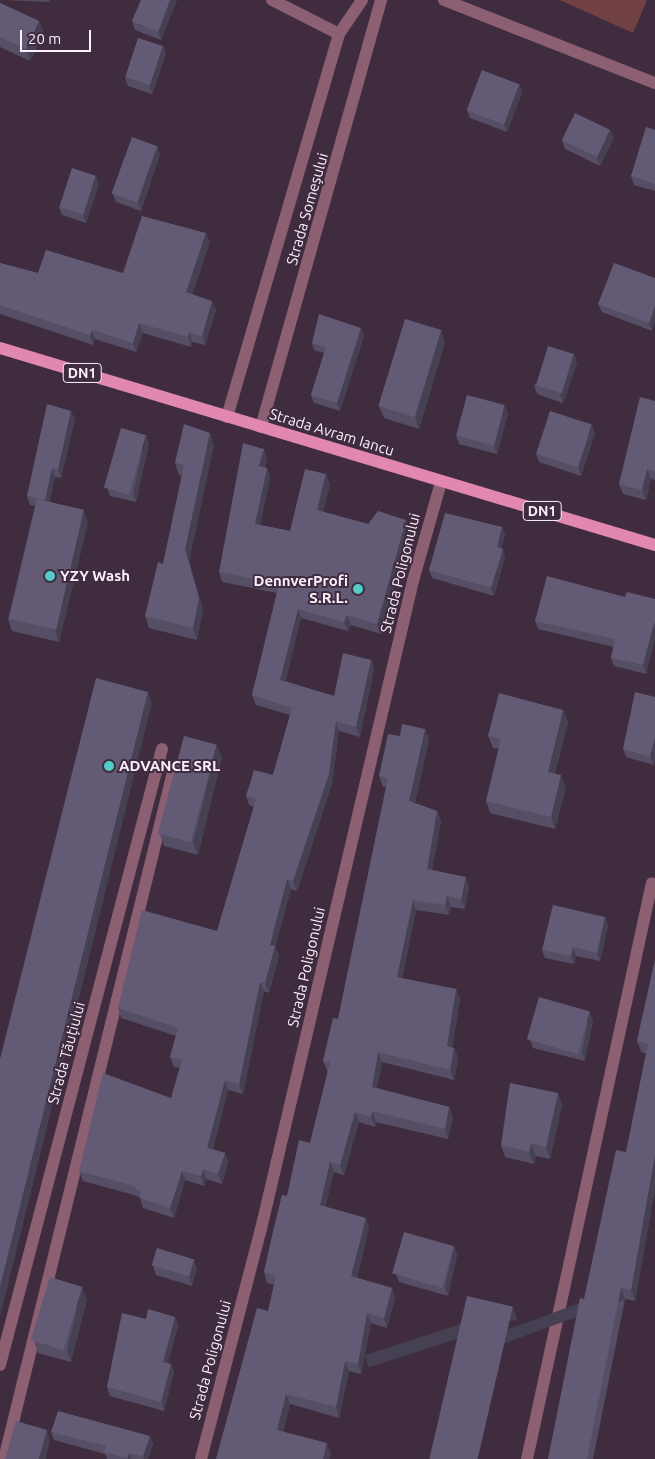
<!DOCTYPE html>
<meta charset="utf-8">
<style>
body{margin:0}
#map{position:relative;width:655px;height:1459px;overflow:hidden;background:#3f2c3f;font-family:Ubuntu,sans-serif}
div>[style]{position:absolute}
.green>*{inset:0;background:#724143}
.minor>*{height:12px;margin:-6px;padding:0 6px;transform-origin:6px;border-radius:6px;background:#8c5f72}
.major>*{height:12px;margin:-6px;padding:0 6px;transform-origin:6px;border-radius:6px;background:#e288b0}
.wall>*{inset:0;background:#554e65}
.shaded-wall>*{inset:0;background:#454052;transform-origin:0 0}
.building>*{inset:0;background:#635b75;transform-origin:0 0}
.dots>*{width:14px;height:14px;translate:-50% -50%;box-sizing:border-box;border:2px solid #3f2c3f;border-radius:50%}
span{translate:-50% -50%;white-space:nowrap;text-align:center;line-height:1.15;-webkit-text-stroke:4px #3f2c3f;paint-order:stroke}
.shield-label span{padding:1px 4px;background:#3f2c3f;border:1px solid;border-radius:4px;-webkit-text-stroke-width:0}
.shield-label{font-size:14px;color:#fdf0fd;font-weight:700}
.street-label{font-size:15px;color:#fdf0fd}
.poi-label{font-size:15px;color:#fdf0fd;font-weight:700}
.left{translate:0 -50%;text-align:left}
.right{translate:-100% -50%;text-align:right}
.scale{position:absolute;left:20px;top:30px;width:71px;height:22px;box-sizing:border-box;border:2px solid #fdf0fd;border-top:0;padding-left:6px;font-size:15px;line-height:18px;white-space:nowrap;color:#fdf0fd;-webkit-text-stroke:4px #3f2c3f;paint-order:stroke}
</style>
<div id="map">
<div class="green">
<i style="clip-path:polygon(560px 0,647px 0,633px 33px)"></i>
</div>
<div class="minor">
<i style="left:272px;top:0;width:75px;rotate:26.9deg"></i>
<i style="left:444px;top:0;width:227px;rotate:21.5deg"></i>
<i style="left:227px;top:417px;width:399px;rotate:-73.7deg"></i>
<i style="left:339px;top:34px;width:41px;rotate:-55.9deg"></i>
<i style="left:261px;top:427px;width:444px;rotate:-74.3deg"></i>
<i style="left:0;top:1365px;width:637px;rotate:-75.27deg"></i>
<i style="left:4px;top:1459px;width:712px;rotate:-76.18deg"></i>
<i style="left:201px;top:1459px;width:238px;rotate:-75.4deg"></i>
<i style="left:261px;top:1229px;width:666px;rotate:-76.8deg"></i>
<i style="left:413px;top:581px;width:103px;rotate:-74.2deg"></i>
<i style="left:527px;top:1459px;width:589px;rotate:-77.76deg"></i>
</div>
<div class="major">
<i style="left:0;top:348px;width:684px;rotate:16.74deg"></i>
</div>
<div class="wall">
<i style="clip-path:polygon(6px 0,50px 0,49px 2px)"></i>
<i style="clip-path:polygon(141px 0,177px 0,161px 40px,135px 30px,132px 21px)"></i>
<i style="clip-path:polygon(0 3px,39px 21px,44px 33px,30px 61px,0 47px)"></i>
<i style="clip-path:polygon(163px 46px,166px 54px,152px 94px,128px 86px,125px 77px)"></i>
<i style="clip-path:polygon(519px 84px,522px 93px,507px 132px,470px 118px,467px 110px)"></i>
<i style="clip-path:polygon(655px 130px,655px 191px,634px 185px,631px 176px)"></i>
<i style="clip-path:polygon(614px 138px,600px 166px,565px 149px,562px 140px)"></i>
<i style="clip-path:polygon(160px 154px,141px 211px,116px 202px,113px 194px)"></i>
<i style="clip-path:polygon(99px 184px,86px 223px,62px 215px,59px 207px)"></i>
<i style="clip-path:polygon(210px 242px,192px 294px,216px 310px,205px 345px,192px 342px,191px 347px,143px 333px,136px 352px,95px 339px,93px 345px,0 314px,0 263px,38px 273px,123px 273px)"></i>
<i style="clip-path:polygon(655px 278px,652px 331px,602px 312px,598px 304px)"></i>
<i style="clip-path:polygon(364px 336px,340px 411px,314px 403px,311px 395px,324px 353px,314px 350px,312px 343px)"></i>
<i style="clip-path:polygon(445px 342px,419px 429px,384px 418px,379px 406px)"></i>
<i style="clip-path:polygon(577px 363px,563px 403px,537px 394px,534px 385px)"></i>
<i style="clip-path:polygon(655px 401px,655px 480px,651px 479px,646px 500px,623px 494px,619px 484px)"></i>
<i style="clip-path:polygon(508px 413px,497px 454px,459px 444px,456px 436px)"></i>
<i style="clip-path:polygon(75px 419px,61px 478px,55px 477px,49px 502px,88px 522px,59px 642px,12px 631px,8px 619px,35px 506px,30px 505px,27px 496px)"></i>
<i style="clip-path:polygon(595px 433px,581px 476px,539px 462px,536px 454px)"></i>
<i style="clip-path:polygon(149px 443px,136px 502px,110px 496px,107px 488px)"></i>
<i style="clip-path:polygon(214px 445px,189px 561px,203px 610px,197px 640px,149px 628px,145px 616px,163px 564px,182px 476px,179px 475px,175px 463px)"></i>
<i style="clip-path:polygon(267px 458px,265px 467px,267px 468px,270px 477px,260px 525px,290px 531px,330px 484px,323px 512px,368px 524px,410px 529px,381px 634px,351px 625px,348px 631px,301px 618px,285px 681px,334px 696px,371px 660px,374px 669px,360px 737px,339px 731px,332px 784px,297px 891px,291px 889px,275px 947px,279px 956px,269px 993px,264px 991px,243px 1094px,228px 1090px,213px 1149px,225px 1153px,228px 1162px,222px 1184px,206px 1179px,204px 1186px,185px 1180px,174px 1218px,143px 1208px,140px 1198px,134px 1195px,83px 1181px,79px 1171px,171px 1098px,180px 1068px,174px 1067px,170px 1057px,176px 1036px,121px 1018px,118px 1008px,217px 931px,254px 807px,249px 805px,246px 796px,273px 775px,290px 715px,256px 705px,252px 695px,277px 593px,222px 582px,219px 572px)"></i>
<i style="clip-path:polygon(502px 527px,505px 535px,501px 549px,505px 557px,494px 596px,432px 578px,429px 570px)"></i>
<i style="clip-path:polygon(625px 597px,655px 599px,655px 638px,646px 674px,614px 666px,611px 658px,614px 647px,538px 629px,535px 621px)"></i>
<i style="clip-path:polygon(655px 697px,654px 765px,626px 757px,623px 749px)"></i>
<i style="clip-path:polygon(563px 710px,568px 722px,555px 773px,566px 787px,555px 829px,490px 813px,486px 801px,499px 749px,493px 748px,488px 736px)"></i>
<i style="clip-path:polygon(425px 729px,429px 739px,415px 803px,437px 811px,441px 821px,432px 870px,469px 887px,465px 909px,451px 907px,449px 915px,416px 910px,402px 979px,456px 989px,460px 999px,452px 1048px,454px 1048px,458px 1058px,454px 1080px,382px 1062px,377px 1088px,449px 1107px,453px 1117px,448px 1139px,376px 1122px,375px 1127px,359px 1122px,344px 1175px,334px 1172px,325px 1207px,369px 1228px,357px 1278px,392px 1288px,395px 1298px,387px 1328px,371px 1323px,361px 1374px,349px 1371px,339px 1418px,290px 1404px,283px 1432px,331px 1453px,329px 1459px,216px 1459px,268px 1311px,274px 1285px,267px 1283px,264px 1272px,287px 1196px,310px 1143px,328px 1071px,327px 1071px,323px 1061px,338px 1019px,386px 787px,383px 787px,379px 776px,400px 736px)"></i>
<i style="clip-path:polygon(222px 757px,198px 855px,164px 846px,160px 834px)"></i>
<i style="clip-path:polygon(605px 917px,608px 926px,600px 961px,576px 956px,574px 964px,545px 958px,542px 950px)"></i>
<i style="clip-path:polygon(655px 960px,655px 1189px,635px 1301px,625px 1299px,593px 1459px,548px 1459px,626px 1152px,646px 1054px,641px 1052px,637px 1041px)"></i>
<i style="clip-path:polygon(593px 1020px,585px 1061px,533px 1048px,530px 1040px)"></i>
<i style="clip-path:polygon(558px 1093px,562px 1105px,550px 1159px,536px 1156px,534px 1164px,505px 1157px,501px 1145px)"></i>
<i style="clip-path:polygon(454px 1246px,457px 1255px,448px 1296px,399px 1282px,396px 1274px)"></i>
<i style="clip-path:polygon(153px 1266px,197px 1268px,192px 1286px,156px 1275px)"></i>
<i style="clip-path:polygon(87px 1299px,71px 1362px,38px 1353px,34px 1341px)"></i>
<i style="clip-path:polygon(175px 1317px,178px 1326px,168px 1363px,174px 1372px,164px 1411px,110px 1396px,107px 1387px,146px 1319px)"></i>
<i style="clip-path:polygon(51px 1432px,150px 1436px,153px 1444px,148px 1459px,107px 1459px,105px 1454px,54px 1440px)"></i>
</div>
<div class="shaded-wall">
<i style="clip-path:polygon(170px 0,177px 0,161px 40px,158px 32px)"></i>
<i style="clip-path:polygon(39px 21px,44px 33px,30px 61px,26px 49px)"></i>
<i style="clip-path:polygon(163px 46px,166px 54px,152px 94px,149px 85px)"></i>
<i style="clip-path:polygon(519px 84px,522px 93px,507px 132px,504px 124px)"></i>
<i style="clip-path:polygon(610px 130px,614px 138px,600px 166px,597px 158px)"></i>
<i style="clip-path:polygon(157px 146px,160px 154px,141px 211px,138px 202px)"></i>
<i style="clip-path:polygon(96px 176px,99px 184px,86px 223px,83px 215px)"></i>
<i style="clip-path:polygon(206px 233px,210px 242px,190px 302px,186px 292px)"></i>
<i style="clip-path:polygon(212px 301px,216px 310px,205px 345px,202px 336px)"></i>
<i style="clip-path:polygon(655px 306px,655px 322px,652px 331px,649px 323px)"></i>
<i style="clip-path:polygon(139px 323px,143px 333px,136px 352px,133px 343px)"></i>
<i style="clip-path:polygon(361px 328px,364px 336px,340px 411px,337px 403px)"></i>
<i style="clip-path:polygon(92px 330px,95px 339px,93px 345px,90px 335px)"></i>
<i style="clip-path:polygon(441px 330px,445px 342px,419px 429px,415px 417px)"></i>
<i style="clip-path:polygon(189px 332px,192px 342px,191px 347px,188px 337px)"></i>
<i style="clip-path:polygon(574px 354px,577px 363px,563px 403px,560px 394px)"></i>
<i style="clip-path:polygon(505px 405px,508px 413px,497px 454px,494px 446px)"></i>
<i style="clip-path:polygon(71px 411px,75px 419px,61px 478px,58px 469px)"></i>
<i style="clip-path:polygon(592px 425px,595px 433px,581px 476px,578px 467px)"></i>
<i style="clip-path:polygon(210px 433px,214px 445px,189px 561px,203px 610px,197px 640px,193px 628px,185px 549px)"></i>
<i style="clip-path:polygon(146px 435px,149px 443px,136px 502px,133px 494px)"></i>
<i style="clip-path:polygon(264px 449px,267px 458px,263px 475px,259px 466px)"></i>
<i style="clip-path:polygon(52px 468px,55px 477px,48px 509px,45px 500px)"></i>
<i style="clip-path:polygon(267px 468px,270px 477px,259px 533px,255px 524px)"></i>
<i style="clip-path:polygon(647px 469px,651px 479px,646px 500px,642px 490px)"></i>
<i style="clip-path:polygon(326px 474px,330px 484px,321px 520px,317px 510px)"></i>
<i style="clip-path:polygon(84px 510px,88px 522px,59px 642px,55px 630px)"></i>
<i style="clip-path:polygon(406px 520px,410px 529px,381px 634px,377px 624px)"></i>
<i style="clip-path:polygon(502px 527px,505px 535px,499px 555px,497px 547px)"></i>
<i style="clip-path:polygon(503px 549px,505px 557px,494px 596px,491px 588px)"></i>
<i style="clip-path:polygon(298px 609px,301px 618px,284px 689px,280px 680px)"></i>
<i style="clip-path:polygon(347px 615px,351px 625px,348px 631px,344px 622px)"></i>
<i style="clip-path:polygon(654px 623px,655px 626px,655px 638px,646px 674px,643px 665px)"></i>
<i style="clip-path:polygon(371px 660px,374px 669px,360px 737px,356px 727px)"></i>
<i style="clip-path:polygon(148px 692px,152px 703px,0 1317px,0 1287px)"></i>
<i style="clip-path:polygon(563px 710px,568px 722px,552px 784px,548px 772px)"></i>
<i style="clip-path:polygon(336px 721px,339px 731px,332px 784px,297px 891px,293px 881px)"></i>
<i style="clip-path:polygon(425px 729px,429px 739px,413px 812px,409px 801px)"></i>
<i style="clip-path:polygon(655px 737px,655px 759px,654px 765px,650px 757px)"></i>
<i style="clip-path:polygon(217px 745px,222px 757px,198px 855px,193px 843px)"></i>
<i style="clip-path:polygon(561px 775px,566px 787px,555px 829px,551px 817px)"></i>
<i style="clip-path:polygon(437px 811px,441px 821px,430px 879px,427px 869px)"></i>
<i style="clip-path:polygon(466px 877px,469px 887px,465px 909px,461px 899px)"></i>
<i style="clip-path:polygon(287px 879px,291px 889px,275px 947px,279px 956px,269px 993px,265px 983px,270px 945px)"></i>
<i style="clip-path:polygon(447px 896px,451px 907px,449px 915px,445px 905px)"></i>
<i style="clip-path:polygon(413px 900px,416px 910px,400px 988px,397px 977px)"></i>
<i style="clip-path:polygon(605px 917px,608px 926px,600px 961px,597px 953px)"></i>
<i style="clip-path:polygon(573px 947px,576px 956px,574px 964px,571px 956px)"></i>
<i style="clip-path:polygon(260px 982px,264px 991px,243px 1094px,239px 1084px)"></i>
<i style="clip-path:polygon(456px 989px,460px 999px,451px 1057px,447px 1046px)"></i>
<i style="clip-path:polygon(590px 1012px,593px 1020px,585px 1061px,582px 1052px)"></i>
<i style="clip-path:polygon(454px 1048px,458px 1058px,454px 1080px,450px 1070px)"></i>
<i style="clip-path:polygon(378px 1052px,382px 1062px,375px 1097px,372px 1087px)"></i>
<i style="clip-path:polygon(225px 1080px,228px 1090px,211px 1157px,207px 1148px)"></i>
<i style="clip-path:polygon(558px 1093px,562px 1105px,550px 1159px,546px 1147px)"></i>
<i style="clip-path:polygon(449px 1107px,453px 1117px,448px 1139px,445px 1129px)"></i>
<i style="clip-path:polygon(372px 1111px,376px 1122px,375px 1127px,371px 1117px)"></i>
<i style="clip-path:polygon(355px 1112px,359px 1122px,344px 1175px,340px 1165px)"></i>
<i style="clip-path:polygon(531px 1143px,536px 1156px,534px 1164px,529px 1152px)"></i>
<i style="clip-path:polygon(225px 1153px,228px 1162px,222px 1184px,218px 1174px)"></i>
<i style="clip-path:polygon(655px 1155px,655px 1189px,635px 1301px,631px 1290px)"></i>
<i style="clip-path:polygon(330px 1162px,334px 1172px,323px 1215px,320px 1205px)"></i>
<i style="clip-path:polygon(203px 1169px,206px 1179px,204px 1186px,201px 1176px)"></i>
<i style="clip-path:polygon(182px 1171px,185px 1180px,174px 1218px,170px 1208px)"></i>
<i style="clip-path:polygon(366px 1218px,369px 1228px,355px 1286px,351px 1276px)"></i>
<i style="clip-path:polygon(454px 1246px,457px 1255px,448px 1296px,445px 1287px)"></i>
<i style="clip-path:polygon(194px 1259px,197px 1268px,192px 1286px,189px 1277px)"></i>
<i style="clip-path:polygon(82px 1287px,87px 1299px,71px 1362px,67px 1350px)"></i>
<i style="clip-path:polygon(392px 1288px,395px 1298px,387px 1328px,384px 1318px)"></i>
<i style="left:621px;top:1288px;width:12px;height:174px;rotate:70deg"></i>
<i style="left:513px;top:1307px;width:13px;height:156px;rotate:72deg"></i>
<i style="clip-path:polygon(367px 1313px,371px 1323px,361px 1374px,358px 1364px)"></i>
<i style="clip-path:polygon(175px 1317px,178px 1326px,166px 1370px,163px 1362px)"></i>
<i style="clip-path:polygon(345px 1361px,349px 1371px,339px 1418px,336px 1407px)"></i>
<i style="clip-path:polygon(171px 1364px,174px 1372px,164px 1411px,161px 1402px)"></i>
<i style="clip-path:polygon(286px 1394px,290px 1404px,280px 1440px,277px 1430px)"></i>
<i style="clip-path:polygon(47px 1430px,50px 1440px,46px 1459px,39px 1459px)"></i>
<i style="clip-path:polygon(150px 1436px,153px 1444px,148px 1459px,144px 1459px,143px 1456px)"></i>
<i style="clip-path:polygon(327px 1443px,331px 1453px,329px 1459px,323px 1459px)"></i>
<i style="clip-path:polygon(129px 1453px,131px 1459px,128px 1459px)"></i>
</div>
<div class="building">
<i style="clip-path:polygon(141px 0,170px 0,158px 32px,132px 21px)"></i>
<i style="clip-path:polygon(0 3px,39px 21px,26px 49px,0 37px)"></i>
<i style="left:138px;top:38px;width:26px;height:41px;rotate:18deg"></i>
<i style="left:482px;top:70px;width:40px;height:43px;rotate:21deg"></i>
<i style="left:575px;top:113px;width:39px;height:30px;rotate:26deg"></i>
<i style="clip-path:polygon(646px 127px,655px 130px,655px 184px,631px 176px)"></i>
<i style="left:132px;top:137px;width:27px;height:60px;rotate:20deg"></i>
<i style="left:72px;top:168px;width:25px;height:41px;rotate:18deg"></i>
<i style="clip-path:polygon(142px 216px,206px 233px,186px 292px,212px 301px,202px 336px,189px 332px,188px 337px,139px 323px,133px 343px,92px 330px,90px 335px,0 305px,0 263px,38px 273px,46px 250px,123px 273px)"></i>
<i style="clip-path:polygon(614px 263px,655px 278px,655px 306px,649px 323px,598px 304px)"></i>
<i style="clip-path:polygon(319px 314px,361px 328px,337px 403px,311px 395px,326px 347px,312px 343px)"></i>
<i style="left:405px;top:319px;width:38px;height:91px;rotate:17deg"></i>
<i style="left:548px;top:346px;width:27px;height:41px;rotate:17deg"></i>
<i style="left:467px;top:395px;width:39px;height:42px;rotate:15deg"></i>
<i style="clip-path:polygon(640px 397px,655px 401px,655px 471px,647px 469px,642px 490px,619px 484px)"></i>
<i style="clip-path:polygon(47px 404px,71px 411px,58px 469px,52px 468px,45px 500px,27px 496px)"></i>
<i style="left:550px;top:411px;width:44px;height:45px;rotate:18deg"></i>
<i style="clip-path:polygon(184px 424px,210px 433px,185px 549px,199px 598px,193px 628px,145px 616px,158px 562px,163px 564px,184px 465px,175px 463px)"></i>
<i style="left:121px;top:428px;width:26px;height:62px;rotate:16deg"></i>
<i style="clip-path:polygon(243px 443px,264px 449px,259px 466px,267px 468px,255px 524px,290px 531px,305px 469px,326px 474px,317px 510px,368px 524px,378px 511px,406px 520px,377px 624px,347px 615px,344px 622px,298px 609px,280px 680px,334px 696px,343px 653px,371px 660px,356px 727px,336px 721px,329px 774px,293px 881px,287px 879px,270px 945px,275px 946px,265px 983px,260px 982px,239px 1084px,225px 1080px,207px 1148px,225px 1153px,218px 1174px,203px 1169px,201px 1176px,182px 1171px,170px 1208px,140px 1198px,141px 1192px,131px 1185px,79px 1171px,103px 1073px,171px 1098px,182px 1060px,170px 1057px,178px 1028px,118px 1008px,142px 910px,217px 931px,256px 799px,246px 796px,254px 770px,273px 775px,292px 708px,252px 695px,279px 584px,219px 572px)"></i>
<i style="left:37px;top:499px;width:48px;height:123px;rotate:13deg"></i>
<i style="clip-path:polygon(445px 513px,502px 527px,497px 547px,503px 549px,491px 588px,429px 570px)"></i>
<i style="clip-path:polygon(547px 576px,625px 597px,627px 592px,655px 599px,655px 623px,654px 623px,643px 665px,611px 658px,615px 639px,535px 621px)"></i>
<i style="clip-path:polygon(96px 678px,148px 692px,0 1287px,0 1059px)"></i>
<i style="clip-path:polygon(635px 692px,655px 697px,655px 737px,650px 757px,623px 749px)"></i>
<i style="clip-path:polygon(499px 693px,563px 710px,548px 772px,561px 775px,551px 817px,486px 801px,501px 739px,488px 736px)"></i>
<i style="clip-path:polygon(402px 724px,425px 729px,409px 801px,437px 811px,427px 869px,466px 877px,461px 899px,447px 896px,445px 905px,413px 900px,397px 977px,456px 989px,447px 1046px,454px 1048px,450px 1070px,378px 1052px,372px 1087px,449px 1107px,445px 1129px,372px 1111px,371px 1117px,355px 1112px,340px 1165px,330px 1162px,320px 1205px,366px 1218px,351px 1276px,392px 1288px,384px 1318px,367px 1313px,358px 1364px,345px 1361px,336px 1407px,286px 1394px,277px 1430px,327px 1443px,323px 1459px,216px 1459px,257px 1308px,268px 1311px,276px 1276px,264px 1272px,273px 1231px,282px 1195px,287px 1196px,299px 1140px,310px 1143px,330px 1062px,323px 1061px,333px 1018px,338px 1019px,388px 778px,379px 776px,388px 734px,400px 736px)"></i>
<i style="left:184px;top:736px;width:34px;height:101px;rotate:15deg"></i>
<i style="clip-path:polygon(553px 905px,605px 917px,597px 953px,573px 947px,571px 956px,542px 950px)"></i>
<i style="clip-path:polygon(655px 960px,655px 1155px,631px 1290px,621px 1288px,587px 1459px,548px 1459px,580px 1298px,584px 1299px,616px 1150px,626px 1152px,648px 1044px,637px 1041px)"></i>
<i style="left:539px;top:997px;width:53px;height:44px;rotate:16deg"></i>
<i style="clip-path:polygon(510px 1083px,558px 1093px,546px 1147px,531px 1143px,529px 1152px,501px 1145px)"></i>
<i style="left:404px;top:1232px;width:52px;height:43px;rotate:16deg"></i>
<i style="left:157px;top:1248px;width:39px;height:18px;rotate:17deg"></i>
<i style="left:50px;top:1277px;width:34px;height:66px;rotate:17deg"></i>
<i style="left:467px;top:1296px;width:47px;height:167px;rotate:13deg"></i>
<i style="clip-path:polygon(148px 1309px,175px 1317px,163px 1362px,171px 1364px,161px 1402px,107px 1387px,122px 1313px,146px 1319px)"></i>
<i style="clip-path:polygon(58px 1411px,150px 1436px,143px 1456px,129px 1453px,127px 1458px,104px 1452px,106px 1446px,51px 1432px)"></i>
<i style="clip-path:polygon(16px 1421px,47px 1430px,39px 1459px,5px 1459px)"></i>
</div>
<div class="dots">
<i style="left:50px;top:576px;background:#52cdcc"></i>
<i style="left:358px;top:589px;background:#52cdcc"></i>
<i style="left:109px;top:766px;background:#52cdcc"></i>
</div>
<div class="shield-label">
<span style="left:82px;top:373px">DN1</span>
<span style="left:542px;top:511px">DN1</span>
</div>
<div class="street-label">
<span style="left:307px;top:209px;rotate:-74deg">Strada Someșului</span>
<span style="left:332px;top:432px;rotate:17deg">Strada Avram Iancu</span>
<span style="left:400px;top:573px;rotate:-76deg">Strada Poligonului</span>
<span style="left:306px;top:967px;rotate:-77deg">Strada Poligonului</span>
<span style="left:66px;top:1053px;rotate:-75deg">Strada Tăuțiului</span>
<span style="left:210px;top:1360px;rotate:-75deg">Strada Poligonului</span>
</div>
<div class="poi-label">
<span class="left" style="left:60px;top:576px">YZY Wash</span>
<span class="right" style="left:348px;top:589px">DennverProfi<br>S.R.L.</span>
<span class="left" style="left:119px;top:766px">ADVANCE SRL</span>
</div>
<div class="scale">20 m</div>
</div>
